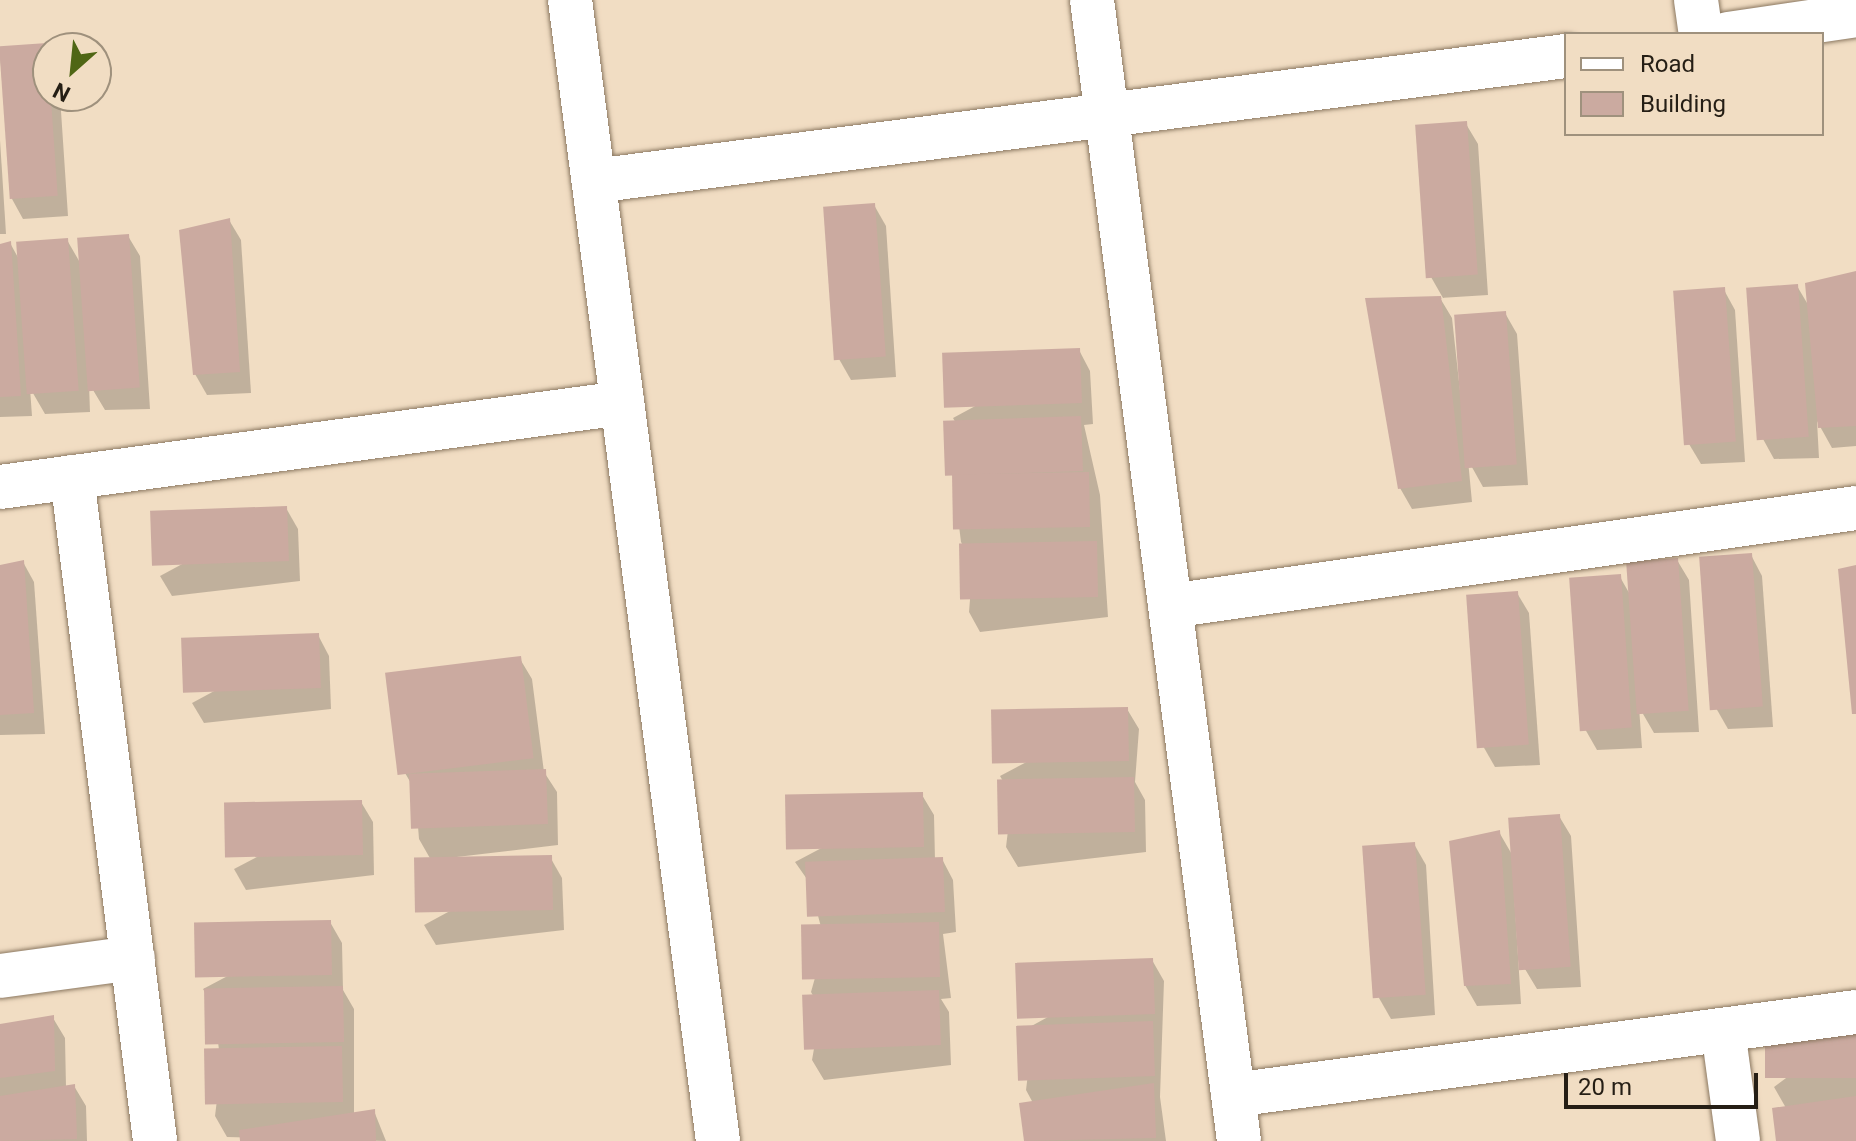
<!DOCTYPE html>
<style>
body{margin:0}
#map{position:relative;width:1856px;height:1141px;overflow:hidden;background:#f1ddc3;font-family:Roboto,sans-serif}
div>[style]{position:absolute}
.shadow>*{inset:0;background:#0003}
.building>*{inset:0;background:#cbaaa0;transform-origin:0 0}
.roads{filter:drop-shadow(0 0 2px #8b7861) drop-shadow(0 0 2px #8b7861)}
.minor>*{height:44px;margin:-22px;padding:0 22px;transform-origin:22px;border-radius:22px;background:#fff}
span{translate:-50% -50%;white-space:nowrap;text-align:center;line-height:1.15;-webkit-text-stroke:6px #f1ddc3;paint-order:stroke}
.legend{position:absolute;left:1564px;top:32px;width:260px;height:104px;box-sizing:border-box;background:#f1ddc3;border:2px solid #9f917d;margin:0;padding:10px 14px;list-style:none;font-size:24px;color:#251e15}
.legend li{display:flex;align-items:center;gap:16px;height:40px}
.legend b{width:40px;border:2px solid #9f917d}
.north{position:absolute;left:32px;top:32px;width:80px;height:80px;box-sizing:border-box;background:#f1ddc3;border:2px solid #9f917d;border-radius:50%;rotate:207deg;font-size:22px;font-weight:700;line-height:32px;text-align:center;color:#251e15}
.north::after{content:'';display:block;margin:auto;width:28px;height:36px;background:#4f6615;clip-path:polygon(50% 0,100% 100%,50% 72%,0 100%)}
.scale{position:absolute;left:1564px;top:1073px;width:194px;height:36px;box-sizing:border-box;border:4px solid #251e15;border-top:0;padding-left:10px;font-size:24px;line-height:28px;white-space:nowrap;color:#251e15;-webkit-text-stroke:6px #f1ddc3;paint-order:stroke}
</style>
<div id="map">
<div class="shadow">
<i style="clip-path:polygon(46px 45px,48px 96px,60px 96px,68px 216px,23px 219px,12px 199px,0 55px)"></i>
<i style="clip-path:polygon(1466px 124px,1478px 144px,1488px 295px,1440px 298px,1452px 318px,1462px 409px,1505px 313px,1517px 334px,1528px 485px,1483px 487px,1468px 460px,1472px 502px,1412px 509px,1400px 488px,1368px 300px,1443px 298px,1431px 277px)"></i>
<i style="clip-path:polygon(0 140px,6px 234px,0 234px)"></i>
<i style="clip-path:polygon(874px 205px,886px 226px,896px 377px,851px 380px,839px 359px)"></i>
<i style="clip-path:polygon(229px 220px,241px 240px,251px 393px,207px 395px,195px 374px)"></i>
<i style="clip-path:polygon(128px 236px,140px 256px,150px 409px,105px 410px,93px 390px,87px 326px,90px 412px,45px 414px,30px 388px,32px 416px,0 417px,0 246px,10px 243px,20px 261px,67px 240px,82px 266px)"></i>
<i style="clip-path:polygon(1856px 275px,1856px 446px,1832px 448px,1817px 421px,1819px 458px,1774px 459px,1763px 439px,1797px 286px,1810px 308px)"></i>
<i style="clip-path:polygon(1724px 290px,1735px 310px,1745px 462px,1701px 464px,1689px 444px)"></i>
<i style="clip-path:polygon(1079px 350px,1090px 371px,1093px 424px,1084px 425px,1100px 495px,1108px 617px,980px 632px,969px 612px,973px 562px,961px 542px,954px 486px,964px 437px,953px 418px)"></i>
<i style="clip-path:polygon(286px 508px,298px 529px,300px 581px,172px 596px,160px 576px)"></i>
<i style="clip-path:polygon(1751px 555px,1762px 576px,1773px 727px,1728px 729px,1716px 708px)"></i>
<i style="clip-path:polygon(1677px 560px,1689px 580px,1699px 732px,1654px 733px,1639px 707px,1642px 748px,1597px 750px,1585px 729px,1620px 577px,1632px 598px)"></i>
<i style="clip-path:polygon(23px 562px,34px 582px,45px 734px,0 735px,0 567px)"></i>
<i style="clip-path:polygon(1517px 593px,1529px 613px,1540px 765px,1495px 767px,1483px 746px)"></i>
<i style="clip-path:polygon(318px 635px,329px 656px,331px 709px,204px 723px,192px 703px)"></i>
<i style="clip-path:polygon(520px 659px,532px 679px,544px 772px,557px 792px,558px 845px,431px 860px,419px 839px,415px 790px,405px 773px)"></i>
<i style="clip-path:polygon(1127px 709px,1139px 729px,1135px 782px,1145px 800px,1146px 852px,1018px 867px,1006px 847px,1012px 797px,1000px 776px)"></i>
<i style="clip-path:polygon(922px 795px,934px 815px,935px 860px,942px 859px,953px 880px,956px 932px,943px 934px,951px 998px,941px 999px,949px 1012px,951px 1065px,824px 1080px,812px 1060px,821px 1009px,811px 992px,825px 942px,809px 882px,795px 862px)"></i>
<i style="clip-path:polygon(361px 802px,373px 822px,374px 875px,246px 890px,234px 869px)"></i>
<i style="clip-path:polygon(1559px 816px,1571px 836px,1581px 987px,1537px 989px,1525px 969px,1514px 892px,1521px 1004px,1477px 1006px,1465px 985px,1499px 832px,1514px 858px)"></i>
<i style="clip-path:polygon(1414px 844px,1426px 865px,1435px 1015px,1391px 1019px,1379px 998px)"></i>
<i style="clip-path:polygon(550px 857px,562px 878px,564px 930px,436px 945px,424px 925px)"></i>
<i style="clip-path:polygon(330px 922px,342px 943px,343px 990px,354px 1009px,354px 1114px,374px 1111px,386px 1141px,227px 1137px,215px 1116px,221px 1067px,214px 1008px,203px 989px)"></i>
<i style="clip-path:polygon(1152px 960px,1164px 981px,1160px 1097px,1166px 1141px,1026px 1141px,1021px 1105px,1033px 1103px,1026px 1090px,1032px 1041px,1026px 1029px)"></i>
<i style="clip-path:polygon(53px 1018px,65px 1038px,66px 1087px,74px 1086px,86px 1106px,87px 1141px,0 1141px,0 1026px)"></i>
<i style="clip-path:polygon(1856px 1026px,1856px 1141px,1778px 1141px,1786px 1108px,1774px 1087px)"></i>
</div>
<div class="building">
<i style="left:47px;top:43px;width:153px;height:48px;rotate:86deg"></i>
<i style="left:1467px;top:121px;width:154px;height:52px;rotate:86deg"></i>
<i style="left:875px;top:203px;width:154px;height:52px;rotate:86deg"></i>
<i style="clip-path:polygon(230px 218px,240px 372px,193px 375px,179px 230px)"></i>
<i style="left:129px;top:234px;width:154px;height:52px;rotate:86deg"></i>
<i style="left:68px;top:238px;width:153px;height:52px;rotate:86deg"></i>
<i style="clip-path:polygon(11px 241px,21px 396px,0 397px,0 244px)"></i>
<i style="clip-path:polygon(1856px 271px,1856px 426px,1818px 428px,1805px 283px)"></i>
<i style="left:1798px;top:284px;width:153px;height:52px;rotate:86deg"></i>
<i style="left:1725px;top:287px;width:155px;height:52px;rotate:86deg"></i>
<i style="clip-path:polygon(1441px 296px,1462px 481px,1398px 489px,1365px 298px)"></i>
<i style="left:1506px;top:311px;width:154px;height:52px;rotate:86deg"></i>
<i style="left:1080px;top:348px;width:55px;height:138px;rotate:88deg"></i>
<i style="left:1081px;top:416px;width:55px;height:138px;rotate:88deg"></i>
<i style="left:1089px;top:472px;width:55px;height:137px;rotate:89deg"></i>
<i style="left:287px;top:506px;width:55px;height:137px;rotate:88deg"></i>
<i style="left:1097px;top:541px;width:56px;height:138px;rotate:89deg"></i>
<i style="left:1752px;top:553px;width:154px;height:53px;rotate:86deg"></i>
<i style="left:1678px;top:558px;width:153px;height:52px;rotate:86deg"></i>
<i style="clip-path:polygon(24px 560px,34px 713px,0 715px,0 565px)"></i>
<i style="clip-path:polygon(1856px 565px,1856px 714px,1852px 714px,1838px 569px)"></i>
<i style="left:1621px;top:574px;width:154px;height:52px;rotate:86deg"></i>
<i style="left:1518px;top:591px;width:154px;height:52px;rotate:86deg"></i>
<i style="left:319px;top:633px;width:55px;height:138px;rotate:88deg"></i>
<i style="left:521px;top:656px;width:103px;height:137px;rotate:83deg"></i>
<i style="left:1128px;top:707px;width:54px;height:137px;rotate:89deg"></i>
<i style="left:546px;top:769px;width:55px;height:137px;rotate:88deg"></i>
<i style="left:1134px;top:777px;width:55px;height:137px;rotate:89deg"></i>
<i style="left:923px;top:792px;width:55px;height:138px;rotate:89deg"></i>
<i style="left:362px;top:800px;width:55px;height:138px;rotate:89deg"></i>
<i style="left:1560px;top:814px;width:153px;height:52px;rotate:86deg"></i>
<i style="clip-path:polygon(1500px 830px,1511px 984px,1464px 986px,1449px 841px)"></i>
<i style="left:1415px;top:842px;width:153px;height:53px;rotate:86deg"></i>
<i style="left:552px;top:855px;width:55px;height:138px;rotate:89deg"></i>
<i style="left:943px;top:857px;width:55px;height:138px;rotate:88deg"></i>
<i style="left:331px;top:920px;width:55px;height:137px;rotate:89deg"></i>
<i style="left:939px;top:922px;width:55px;height:138px;rotate:89deg"></i>
<i style="left:1153px;top:958px;width:56px;height:138px;rotate:88deg"></i>
<i style="left:343px;top:986px;width:56px;height:139px;rotate:89deg"></i>
<i style="left:939px;top:990px;width:55px;height:137px;rotate:88deg"></i>
<i style="clip-path:polygon(54px 1015px,55px 1071px,0 1078px,0 1024px)"></i>
<i style="left:1153px;top:1021px;width:55px;height:137px;rotate:88deg"></i>
<i style="left:1856px;top:1024px;width:54px;height:91px;rotate:90deg"></i>
<i style="left:342px;top:1046px;width:56px;height:138px;rotate:89deg"></i>
<i style="clip-path:polygon(1154px 1083px,1156px 1138px,1024px 1141px,1019px 1103px)"></i>
<i style="clip-path:polygon(75px 1084px,77px 1139px,0 1141px,0 1096px)"></i>
<i style="clip-path:polygon(1856px 1096px,1856px 1141px,1776px 1141px,1772px 1108px)"></i>
<i style="clip-path:polygon(375px 1109px,376px 1141px,240px 1141px,239px 1130px)"></i>
</div>
<div class="roads">
<div class="minor">
<i style="left:570px;top:0;width:1151px;rotate:82.61deg"></i>
<i style="left:1092px;top:0;width:1150px;rotate:82.66deg"></i>
<i style="left:1696px;top:0;width:34px;rotate:82deg"></i>
<i style="left:1728px;top:34px;width:129px;rotate:-8.4deg"></i>
<i style="left:594px;top:181px;width:980px;rotate:-7.33deg"></i>
<i style="left:72px;top:477px;width:669px;rotate:82.87deg"></i>
<i style="left:0;top:487px;width:628px;rotate:-7.69deg"></i>
<i style="left:1170px;top:606px;width:693px;rotate:-8.13deg"></i>
<i style="left:0;top:976px;width:134px;rotate:-7.7deg"></i>
<i style="left:1723px;top:1030px;width:112px;rotate:82.3deg"></i>
<i style="left:1233px;top:1095px;width:629px;rotate:-7.59deg"></i>
</div>
</div>
<ul class="legend">
<li><b style="height:10px;background:#fff"></b>Road</li>
<li><b style="height:22px;background:#cbaaa0"></b>Building</li>
</ul>
<div class="north">N</div>
<div class="scale">20 m</div>
</div>
